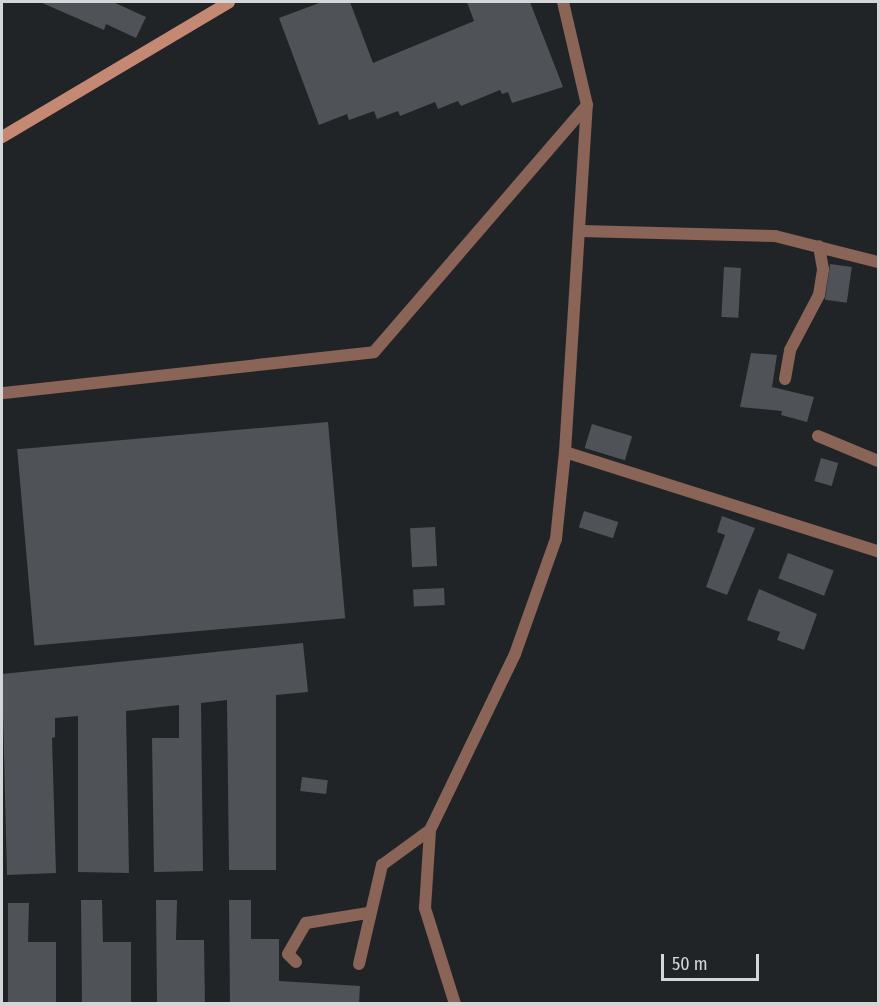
<!DOCTYPE html>
<style>
body{margin:0}
#map{position:relative;width:880px;height:1005px;overflow:hidden;background:#212427;font-family:"Fira Sans Condensed",sans-serif}
div>[style]{position:absolute}
.building>*{inset:0;background:#4f5256;transform-origin:0 0}
.minor>*{height:12px;margin:-6px;padding:0 6px;transform-origin:6px;border-radius:6px;background:#896457}
.secondary>*{height:12px;margin:-6px;padding:0 6px;transform-origin:6px;border-radius:6px;background:#c48873}
span{translate:-50% -50%;white-space:nowrap;text-align:center;line-height:1.15;-webkit-text-stroke:4.5px #212427;paint-order:stroke}
.frame{position:absolute;inset:0;border:3px solid #d4d6d8;pointer-events:none}
.scale{position:absolute;left:661px;top:954px;width:98px;height:27px;box-sizing:border-box;border:3px solid #d4d6d8;border-top:0;padding-left:8px;font-size:18px;line-height:21px;white-space:nowrap;color:#d4d6d8;-webkit-text-stroke:4px #212427;paint-order:stroke}
</style>
<div id="map">
<div class="building">
<i style="clip-path:polygon(40px 2px,113px 2px,146px 17px,136px 38px,106px 24px,104px 30px)"></i>
<i style="clip-path:polygon(322px 2px,350px 2px,373px 63px,474px 21px,467px 2px,530px 2px,563px 87px,512px 103px,508px 92px,502px 94px,500px 90px,461px 106px,458px 101px,438px 109px,435px 102px,400px 116px,398px 111px,377px 119px,374px 111px,349px 120px,347px 114px,319px 125px,279px 18px)"></i>
<i style="left:830px;top:264px;width:22px;height:36px;rotate:8deg"></i>
<i style="left:724px;top:267px;width:17px;height:50px;rotate:3deg"></i>
<i style="clip-path:polygon(751px 353px,777px 355px,772px 387px,814px 397px,807px 422px,781px 415px,782px 411px,740px 407px)"></i>
<i style="left:328px;top:422px;width:197px;height:312px;rotate:85deg"></i>
<i style="left:592px;top:424px;width:42px;height:25px;rotate:17deg"></i>
<i style="left:821px;top:458px;width:18px;height:24px;rotate:16deg"></i>
<i style="left:584px;top:511px;width:36px;height:17px;rotate:18deg"></i>
<i style="clip-path:polygon(722px 516px,755px 528px,727px 595px,706px 587px,725px 535px,717px 532px)"></i>
<i style="left:435px;top:527px;width:39px;height:25px;rotate:87deg"></i>
<i style="left:788px;top:553px;width:49px;height:27px;rotate:21deg"></i>
<i style="left:444px;top:588px;width:17px;height:31px;rotate:87deg"></i>
<i style="clip-path:polygon(759px 589px,817px 614px,804px 650px,777px 640px,780px 632px,747px 620px)"></i>
<i style="clip-path:polygon(303px 643px,308px 692px,276px 695px,276px 870px,229px 870px,227px 700px,201px 703px,203px 871px,154px 872px,152px 738px,179px 738px,179px 705px,126px 711px,129px 873px,78px 872px,78px 716px,55px 718px,55px 737px,52px 738px,56px 873px,7px 875px,2px 674px)"></i>
<i style="left:302px;top:777px;width:26px;height:14px;rotate:7deg"></i>
<i style="clip-path:polygon(81px 900px,102px 900px,103px 942px,131px 942px,131px 1004px,82px 1004px)"></i>
<i style="clip-path:polygon(156px 900px,177px 900px,176px 940px,204px 940px,205px 1004px,157px 1004px)"></i>
<i style="clip-path:polygon(229px 900px,251px 900px,251px 939px,279px 939px,279px 981px,360px 986px,359px 1004px,230px 1004px)"></i>
<i style="clip-path:polygon(8px 903px,29px 903px,28px 942px,56px 942px,56px 1004px,8px 1004px)"></i>
</div>
<div class="minor">
<i style="left:581px;top:231px;width:194px;rotate:1.5deg"></i>
<i style="left:775px;top:236px;width:106px;rotate:14.2deg"></i>
<i style="left:785px;top:379px;width:29px;rotate:-80deg"></i>
<i style="left:790px;top:350px;width:62px;rotate:-62.2deg"></i>
<i style="left:819px;top:295px;width:26px;rotate:-81deg"></i>
<i style="left:823px;top:269px;width:23px;rotate:-100deg"></i>
<i style="left:4px;top:393px;width:372px;rotate:-6.3deg"></i>
<i style="left:374px;top:352px;width:326px;rotate:-49.2deg"></i>
<i style="left:818px;top:436px;width:65px;rotate:22.6deg"></i>
<i style="left:565px;top:452px;width:328px;rotate:17.6deg"></i>
<i style="left:296px;top:962px;width:11px;rotate:-135deg"></i>
<i style="left:288px;top:954px;width:36px;rotate:-60deg"></i>
<i style="left:306px;top:923px;width:63px;rotate:-9.2deg"></i>
<i style="left:359px;top:964px;width:102px;rotate:-76.9deg"></i>
<i style="left:382px;top:865px;width:59px;rotate:-36.1deg"></i>
<i style="left:455px;top:1004px;width:101px;rotate:-107.4deg"></i>
<i style="left:425px;top:908px;width:78px;rotate:-86.3deg"></i>
<i style="left:430px;top:830px;width:195px;rotate:-64.2deg"></i>
<i style="left:515px;top:654px;width:122px;rotate:-70.4deg"></i>
<i style="left:556px;top:539px;width:87px;rotate:-84.1deg"></i>
<i style="left:565px;top:452px;width:348px;rotate:-86.4deg"></i>
<i style="left:587px;top:105px;width:106px;rotate:-103.1deg"></i>
</div>
<div class="secondary">
<i style="left:2px;top:137px;width:264px;rotate:-30.7deg"></i>
</div>
<div class="frame"></div>
<div class="scale">50 m</div>
</div>
